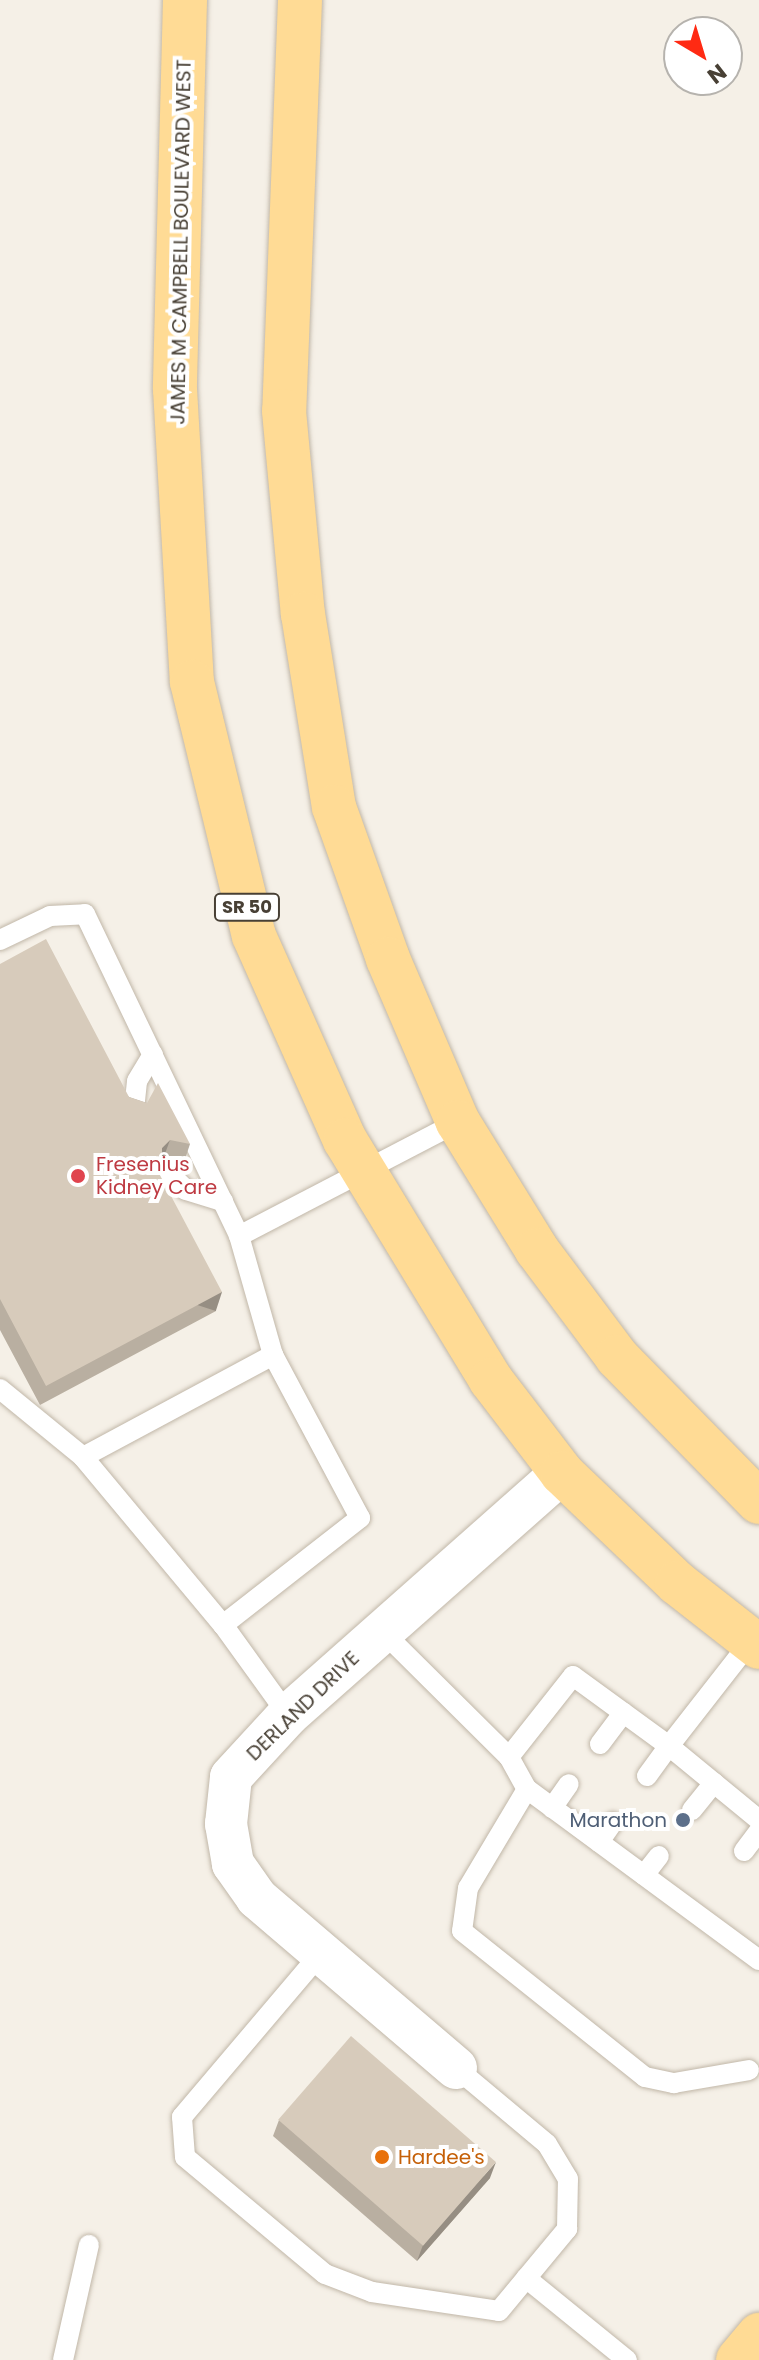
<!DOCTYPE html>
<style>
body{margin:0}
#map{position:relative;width:759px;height:2360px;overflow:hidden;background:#f5f0e7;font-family:Poppins,sans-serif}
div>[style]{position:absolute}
.roads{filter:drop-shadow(0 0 2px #c1b7a8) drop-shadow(0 0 2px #c1b7a8)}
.lane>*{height:20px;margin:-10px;padding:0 10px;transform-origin:10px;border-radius:10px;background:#fff}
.street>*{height:42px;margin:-21px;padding:0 21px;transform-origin:21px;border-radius:21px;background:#fff}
.primary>*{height:44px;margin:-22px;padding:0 22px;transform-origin:22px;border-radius:22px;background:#ffdb95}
.wall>*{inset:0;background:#b9afa1}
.shaded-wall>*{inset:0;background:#968e83;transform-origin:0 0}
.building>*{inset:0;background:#d7cbbb;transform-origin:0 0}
.dots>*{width:22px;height:22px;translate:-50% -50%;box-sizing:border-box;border:4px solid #fff;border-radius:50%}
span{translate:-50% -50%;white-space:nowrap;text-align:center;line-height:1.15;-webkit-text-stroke:8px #fff;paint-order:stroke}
.shield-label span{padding:2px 6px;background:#fff;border:2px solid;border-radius:6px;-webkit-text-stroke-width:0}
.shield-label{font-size:18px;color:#484035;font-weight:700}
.street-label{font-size:20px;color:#484035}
.health-label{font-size:20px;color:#be3a42}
.left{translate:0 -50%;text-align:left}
.service-label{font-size:20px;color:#4e5e75}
.right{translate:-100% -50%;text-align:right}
.food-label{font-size:20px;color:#c56008}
.north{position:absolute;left:663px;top:16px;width:80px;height:80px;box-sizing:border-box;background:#fff;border:2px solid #b6b3ae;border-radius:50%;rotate:142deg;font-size:22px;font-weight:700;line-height:32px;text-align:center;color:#484035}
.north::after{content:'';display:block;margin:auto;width:28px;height:36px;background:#ff2a13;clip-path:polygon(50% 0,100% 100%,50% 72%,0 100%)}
</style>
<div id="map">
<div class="roads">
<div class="lane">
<i style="left:0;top:940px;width:55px;rotate:-25.6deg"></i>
<i style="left:50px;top:916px;width:35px;rotate:-3deg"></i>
<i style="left:85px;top:914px;width:357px;rotate:64.4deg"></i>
<i style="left:134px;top:1110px;width:29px;rotate:-84deg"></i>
<i style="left:137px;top:1081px;width:31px;rotate:-59deg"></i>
<i style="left:167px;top:1171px;width:27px;rotate:45deg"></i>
<i style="left:186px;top:1190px;width:39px;rotate:17deg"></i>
<i style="left:0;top:1389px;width:107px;rotate:39.3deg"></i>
<i style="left:83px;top:1457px;width:219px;rotate:50.2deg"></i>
<i style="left:83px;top:1457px;width:216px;rotate:-28.2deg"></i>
<i style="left:383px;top:1632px;width:177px;rotate:44.8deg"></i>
<i style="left:509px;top:1757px;width:103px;rotate:-51.7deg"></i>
<i style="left:573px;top:1676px;width:119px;rotate:36.1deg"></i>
<i style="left:669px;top:1746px;width:133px;rotate:-52deg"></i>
<i style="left:288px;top:1715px;width:111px;rotate:-125.8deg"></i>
<i style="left:223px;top:1625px;width:174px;rotate:-38deg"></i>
<i style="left:360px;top:1518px;width:185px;rotate:-118.1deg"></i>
<i style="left:273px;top:1355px;width:124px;rotate:-105.9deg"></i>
<i style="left:239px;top:1236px;width:247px;rotate:-27.5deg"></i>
<i style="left:600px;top:1744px;width:39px;rotate:-53deg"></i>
<i style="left:509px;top:1757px;width:37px;rotate:61deg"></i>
<i style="left:527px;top:1789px;width:288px;rotate:36.4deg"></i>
<i style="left:647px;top:1776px;width:37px;rotate:-54deg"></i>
<i style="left:669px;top:1746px;width:117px;rotate:39.4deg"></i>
<i style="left:527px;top:1789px;width:115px;rotate:120.8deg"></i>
<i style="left:468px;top:1888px;width:43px;rotate:97.9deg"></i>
<i style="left:462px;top:1931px;width:234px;rotate:38.6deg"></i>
<i style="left:645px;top:2077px;width:30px;rotate:12deg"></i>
<i style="left:674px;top:2083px;width:76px;rotate:-9.8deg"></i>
<i style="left:552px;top:1808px;width:29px;rotate:-55deg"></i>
<i style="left:692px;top:1810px;width:35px;rotate:-51deg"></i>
<i style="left:599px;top:1842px;width:24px;rotate:-55deg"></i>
<i style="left:744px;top:1851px;width:25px;rotate:-53deg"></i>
<i style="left:644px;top:1875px;width:24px;rotate:-52deg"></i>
<i style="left:321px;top:1953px;width:215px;rotate:130.3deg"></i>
<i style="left:182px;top:2117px;width:40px;rotate:85.7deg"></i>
<i style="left:185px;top:2157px;width:182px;rotate:39.9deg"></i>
<i style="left:325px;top:2274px;width:50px;rotate:21deg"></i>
<i style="left:372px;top:2292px;width:128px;rotate:8.5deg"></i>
<i style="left:499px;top:2311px;width:107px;rotate:-50.3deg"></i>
<i style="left:567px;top:2229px;width:50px;rotate:-88.9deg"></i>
<i style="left:568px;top:2179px;width:41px;rotate:-121deg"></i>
<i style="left:547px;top:2144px;width:119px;rotate:-140.1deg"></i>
<i style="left:526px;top:2278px;width:130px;rotate:39.1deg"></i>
<i style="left:63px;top:2360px;width:118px;rotate:-77.3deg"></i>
</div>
<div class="street">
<i style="left:456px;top:2068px;width:262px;rotate:-139.5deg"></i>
<i style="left:257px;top:1898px;width:42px;rotate:-125.2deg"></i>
<i style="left:233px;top:1864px;width:41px;rotate:-99.9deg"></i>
<i style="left:226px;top:1824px;width:47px;rotate:-83.9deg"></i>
<i style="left:231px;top:1777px;width:84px;rotate:-47.4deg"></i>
<i style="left:288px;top:1715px;width:366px;rotate:-41.5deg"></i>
</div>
<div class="primary">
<i style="left:185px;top:0;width:389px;rotate:91.5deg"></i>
<i style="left:175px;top:389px;width:293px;rotate:86.7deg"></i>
<i style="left:192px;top:682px;width:261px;rotate:76.3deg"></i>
<i style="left:254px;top:936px;width:223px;rotate:66deg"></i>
<i style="left:345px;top:1140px;width:281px;rotate:58.7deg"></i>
<i style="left:491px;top:1380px;width:117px;rotate:52.6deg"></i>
<i style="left:562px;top:1473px;width:159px;rotate:43.7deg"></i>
<i style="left:677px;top:1583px;width:104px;rotate:38deg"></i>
<i style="left:300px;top:0;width:411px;rotate:92.2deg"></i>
<i style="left:284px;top:411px;width:204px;rotate:84.7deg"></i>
<i style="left:303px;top:614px;width:195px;rotate:80.9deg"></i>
<i style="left:334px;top:807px;width:161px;rotate:70.4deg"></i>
<i style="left:388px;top:959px;width:177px;rotate:66.8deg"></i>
<i style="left:458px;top:1122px;width:150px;rotate:58.3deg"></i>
<i style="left:537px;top:1250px;width:134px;rotate:53.2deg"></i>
<i style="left:617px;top:1357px;width:203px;rotate:45.6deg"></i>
<i style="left:738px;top:2360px;width:33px;rotate:-50deg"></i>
</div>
</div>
<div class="wall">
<i style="clip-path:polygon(0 964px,129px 1097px,147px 1103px,190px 1144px,184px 1162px,163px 1159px,157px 1171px,216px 1311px,40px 1405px,0 1330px)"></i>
<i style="clip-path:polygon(279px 2120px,490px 2178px,417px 2261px,273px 2136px)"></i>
</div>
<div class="shaded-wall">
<i style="clip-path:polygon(170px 1140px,163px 1159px,155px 1176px,153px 1162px,162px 1148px)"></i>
<i style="left:222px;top:1292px;width:20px;height:200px;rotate:108deg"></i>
<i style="clip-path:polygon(496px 2162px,490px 2178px,417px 2261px,423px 2245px)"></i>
</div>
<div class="building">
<i style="clip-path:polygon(46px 939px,129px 1097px,147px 1103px,158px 1083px,190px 1144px,170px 1140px,162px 1148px,162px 1158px,153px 1162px,222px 1292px,46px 1386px,0 1299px,0 964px)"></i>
<i style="left:351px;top:2036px;width:192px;height:111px;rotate:41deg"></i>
</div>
<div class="dots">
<i style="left:78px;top:1176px;background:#e0444e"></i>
<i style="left:683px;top:1820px;background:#5c6f8a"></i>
<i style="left:382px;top:2157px;background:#e8710a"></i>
</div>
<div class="shield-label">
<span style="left:247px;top:907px">SR 50</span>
</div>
<div class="street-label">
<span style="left:181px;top:242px;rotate:-89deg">JAMES M CAMPBELL BOULEVARD WEST</span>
<span style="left:303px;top:1706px;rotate:-44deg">DERLAND DRIVE</span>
</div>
<div class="health-label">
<span class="left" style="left:96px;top:1176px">Fresenius<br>Kidney Care</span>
</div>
<div class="service-label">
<span class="right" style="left:667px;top:1820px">Marathon</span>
</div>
<div class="food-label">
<span class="left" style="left:398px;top:2157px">Hardee's</span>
</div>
<div class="north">N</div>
</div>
